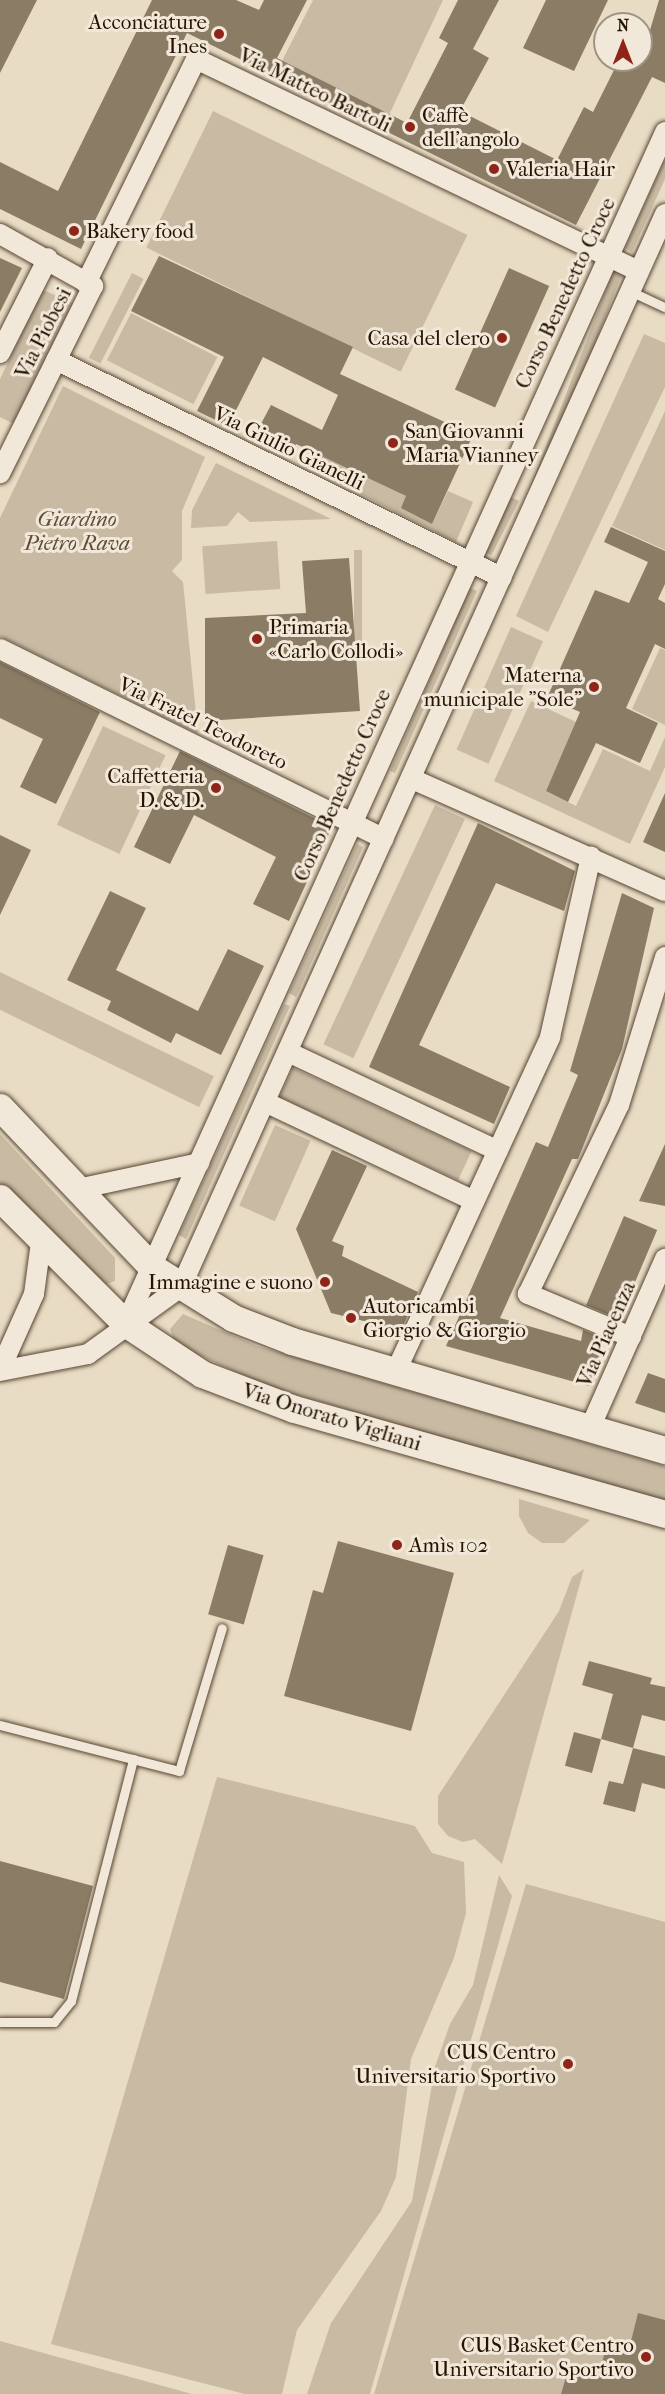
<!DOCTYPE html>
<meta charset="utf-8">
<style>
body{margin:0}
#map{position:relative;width:665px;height:2394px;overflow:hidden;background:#e9dcc4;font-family:"IM FELL French Canon",serif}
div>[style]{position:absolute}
.green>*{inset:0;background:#c8baa3;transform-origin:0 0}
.building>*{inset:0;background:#8b7c66;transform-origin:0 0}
.roads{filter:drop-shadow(0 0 2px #574532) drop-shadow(0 0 2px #574532)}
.lane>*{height:9px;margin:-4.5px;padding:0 4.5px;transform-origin:4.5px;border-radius:4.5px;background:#f1e8d9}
.street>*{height:20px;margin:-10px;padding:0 10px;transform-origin:10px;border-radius:10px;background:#f1e8d9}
.secondary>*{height:27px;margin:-13.5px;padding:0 13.5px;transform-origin:13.5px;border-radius:13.5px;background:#f1e8d9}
.dots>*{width:16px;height:16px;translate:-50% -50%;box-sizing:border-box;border:3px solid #f1e8d9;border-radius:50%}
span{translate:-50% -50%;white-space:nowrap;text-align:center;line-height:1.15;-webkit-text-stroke:6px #f1e8d9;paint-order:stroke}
.poi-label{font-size:21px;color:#261301}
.right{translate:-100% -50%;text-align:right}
.left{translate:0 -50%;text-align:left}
.street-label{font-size:21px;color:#261301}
.park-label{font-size:21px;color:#5f4d3a;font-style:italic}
.north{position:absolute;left:593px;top:12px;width:60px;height:60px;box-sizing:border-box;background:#f1e8d9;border:2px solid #a09383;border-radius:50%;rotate:0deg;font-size:16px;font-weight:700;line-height:24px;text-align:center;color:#261301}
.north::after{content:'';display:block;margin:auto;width:21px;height:27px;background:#8f2418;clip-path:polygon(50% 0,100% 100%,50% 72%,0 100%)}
</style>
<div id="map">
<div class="green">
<i style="clip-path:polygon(313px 0,443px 0,389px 115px,282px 61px)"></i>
<i style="left:213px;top:111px;width:283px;height:152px;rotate:26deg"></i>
<i style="clip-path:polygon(665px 159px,665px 179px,632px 252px,625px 248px)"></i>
<i style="left:614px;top:269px;width:9px;height:242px;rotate:21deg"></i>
<i style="left:132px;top:273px;width:13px;height:95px;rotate:27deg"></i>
<i style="clip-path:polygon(43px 290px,73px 303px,14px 424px,0 417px,0 379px)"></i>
<i style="left:131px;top:313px;width:97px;height:53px;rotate:27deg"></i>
<i style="clip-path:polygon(644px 334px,665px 343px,665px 387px,548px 632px,516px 616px)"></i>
<i style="clip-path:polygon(63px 386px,205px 457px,182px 511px,182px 560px,172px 571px,183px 582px,198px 734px,0 636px,0 518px)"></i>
<i style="clip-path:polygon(665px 411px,665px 550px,612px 526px)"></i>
<i style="clip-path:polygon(312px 451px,406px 496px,432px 524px,448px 491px,473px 502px,456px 542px,305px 466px)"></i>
<i style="clip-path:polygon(216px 463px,331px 519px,250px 522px,238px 512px,227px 526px,191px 528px,192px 510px)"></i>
<i style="left:511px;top:497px;width:9px;height:61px;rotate:27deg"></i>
<i style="left:277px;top:541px;width:48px;height:75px;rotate:86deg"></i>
<i style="left:354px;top:550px;width:8px;height:102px"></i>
<i style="clip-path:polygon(470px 588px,477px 591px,395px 773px,390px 771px)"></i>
<i style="left:511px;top:627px;width:35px;height:134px;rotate:24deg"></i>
<i style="clip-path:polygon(660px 648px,665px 650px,665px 725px,632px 709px)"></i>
<i style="clip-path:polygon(531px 701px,576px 722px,546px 791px,576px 806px,603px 749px,650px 771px,665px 737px,665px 767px,630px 844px,494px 781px)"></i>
<i style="left:103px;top:726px;width:69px;height:109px;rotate:25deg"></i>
<i style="left:435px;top:805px;width:33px;height:264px;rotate:25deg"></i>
<i style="clip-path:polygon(357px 844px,363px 847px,296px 997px,289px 993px)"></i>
<i style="left:0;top:972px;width:238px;height:34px;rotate:26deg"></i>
<i style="clip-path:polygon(284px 1004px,290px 1006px,186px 1239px,179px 1235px)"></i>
<i style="left:293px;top:1068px;width:197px;height:32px;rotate:25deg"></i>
<i style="left:275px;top:1125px;width:39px;height:88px;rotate:24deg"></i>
<i style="clip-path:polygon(0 1134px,115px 1258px,115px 1281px,102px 1286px,0 1187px)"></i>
<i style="clip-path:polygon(183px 1314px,257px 1346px,665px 1466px,665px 1503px,267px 1386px,175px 1344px,170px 1329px)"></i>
<i style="clip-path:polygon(519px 1499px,590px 1520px,564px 1543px,542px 1543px,528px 1533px,519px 1516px)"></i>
<i style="clip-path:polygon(584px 1569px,502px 1864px,475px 1839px,463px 1842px,448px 1836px,438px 1824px,438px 1796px,559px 1611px,572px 1577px)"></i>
<i style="clip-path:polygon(217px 1777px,415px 1826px,432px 1853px,464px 1862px,466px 1913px,454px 1958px,411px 2059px,396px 2177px,381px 2211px,297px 2330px,282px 2394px,245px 2394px,51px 2344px)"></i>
<i style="clip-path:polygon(499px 1875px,512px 1896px,370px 2394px,307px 2394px,331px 2323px,412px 2201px,435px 2067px,450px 2024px,473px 1985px)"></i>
<i style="clip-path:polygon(526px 1884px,665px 1922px,665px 2394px,374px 2394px)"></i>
<i style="clip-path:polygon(0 2341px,192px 2394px,0 2394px)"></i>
</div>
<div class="building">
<i style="clip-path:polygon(0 0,37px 0,0 73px)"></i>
<i style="clip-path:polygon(152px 0,236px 0,259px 10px,264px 0,307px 0,277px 58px,407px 123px,448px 43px,439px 38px,458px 0,499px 0,473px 49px,489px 58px,460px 111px,557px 160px,584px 107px,593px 112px,619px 60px,634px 65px,641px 60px,659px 0,665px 0,665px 83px,652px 77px,576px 225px,187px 33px,81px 249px,0 209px,0 162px,58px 191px)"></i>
<i style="clip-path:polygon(546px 0,608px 0,574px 71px,523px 48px)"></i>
<i style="clip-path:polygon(159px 256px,353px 347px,340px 374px,473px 435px,432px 524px,401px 508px,406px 496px,296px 444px,289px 458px,253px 439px,271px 405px,322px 430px,338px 395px,263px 357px,228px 426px,197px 411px,224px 357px,131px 311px)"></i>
<i style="clip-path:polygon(0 258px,22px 268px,0 312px)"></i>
<i style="left:509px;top:268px;width:44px;height:133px;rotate:24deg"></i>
<i style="clip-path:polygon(611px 527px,665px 551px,665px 584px,658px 599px,665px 603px,665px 649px,655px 644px,626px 708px,658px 723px,640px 763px,596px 743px,568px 802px,546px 791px,580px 712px,547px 698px,595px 590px,629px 603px,648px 562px,604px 542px)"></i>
<i style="clip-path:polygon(349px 558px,360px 711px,205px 721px,205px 618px,306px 613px,302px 561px)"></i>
<i style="clip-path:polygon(0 662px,100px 712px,56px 804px,20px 787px,43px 739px,0 718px)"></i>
<i style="clip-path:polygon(180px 751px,332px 827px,289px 921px,253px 904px,276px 857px,194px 815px,170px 864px,134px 847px)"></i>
<i style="clip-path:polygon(665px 793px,665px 852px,643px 842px)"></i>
<i style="clip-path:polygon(478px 823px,575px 871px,564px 911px,496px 883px,419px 1045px,510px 1087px,494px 1124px,369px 1067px)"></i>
<i style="clip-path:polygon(0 835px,31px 850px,0 915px)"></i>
<i style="clip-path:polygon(110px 891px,146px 908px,116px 970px,198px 1011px,228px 949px,264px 966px,221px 1055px,176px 1033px,171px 1043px,107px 1010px,111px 1001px,67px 980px)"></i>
<i style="clip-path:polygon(622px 893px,654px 908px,622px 1049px,578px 1159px,572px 1159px,500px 1318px,581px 1341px,583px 1330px,605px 1339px,589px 1386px,446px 1346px,536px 1142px,548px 1147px,578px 1075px,570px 1071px)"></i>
<i style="clip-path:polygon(665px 1144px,665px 1206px,639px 1201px)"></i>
<i style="clip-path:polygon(332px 1150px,367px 1166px,332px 1241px,344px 1246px,342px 1256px,418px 1292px,401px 1330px,331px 1313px,296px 1229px)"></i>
<i style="left:624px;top:1216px;width:36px;height:97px;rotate:23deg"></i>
<i style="clip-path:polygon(648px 1373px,665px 1379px,665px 1413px,635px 1403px)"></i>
<i style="clip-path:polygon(338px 1541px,454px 1573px,411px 1731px,284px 1696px,313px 1590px,323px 1593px)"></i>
<i style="left:228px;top:1545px;width:37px;height:72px;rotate:16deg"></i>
<i style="clip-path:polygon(589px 1661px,652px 1678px,650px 1684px,665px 1687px,665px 1721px,642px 1715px,633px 1748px,601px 1739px,613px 1694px,582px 1685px)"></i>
<i style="left:574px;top:1732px;width:28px;height:35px;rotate:15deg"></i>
<i style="clip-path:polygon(633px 1748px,665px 1756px,665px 1789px,642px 1783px,635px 1812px,603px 1804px,609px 1781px,623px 1784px)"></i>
<i style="clip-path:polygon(0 1861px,93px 1886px,64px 1999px,0 1982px)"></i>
<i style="clip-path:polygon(638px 2313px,665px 2320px,665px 2394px,561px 2394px,569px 2367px,599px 2375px,607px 2343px,629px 2349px)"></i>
</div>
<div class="roads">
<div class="lane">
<i style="left:630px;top:291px;width:38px;rotate:25deg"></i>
<i style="left:0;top:1725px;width:185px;rotate:14.4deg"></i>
<i style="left:179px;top:1771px;width:149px;rotate:-73.3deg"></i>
<i style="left:0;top:2022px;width:54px"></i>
<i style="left:54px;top:2022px;width:27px;rotate:-51deg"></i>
<i style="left:71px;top:2001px;width:250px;rotate:-75.6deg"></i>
</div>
<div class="street">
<i style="left:0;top:234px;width:107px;rotate:29.2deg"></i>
<i style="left:93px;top:286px;width:209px;rotate:116.4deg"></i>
<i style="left:86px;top:283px;width:250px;rotate:-63.8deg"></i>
<i style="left:196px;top:59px;width:491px;rotate:25.6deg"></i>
<i style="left:0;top:353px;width:106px;rotate:-63.2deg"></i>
<i style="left:56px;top:360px;width:496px;rotate:26deg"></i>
<i style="left:0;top:649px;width:428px;rotate:26.3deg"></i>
<i style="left:412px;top:779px;width:277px;rotate:23.9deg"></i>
<i style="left:288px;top:1052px;width:232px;rotate:25.2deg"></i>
<i style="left:265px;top:1102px;width:231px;rotate:25.3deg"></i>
<i style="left:78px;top:1189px;width:124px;rotate:-12.1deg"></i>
<i style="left:127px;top:1321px;width:1305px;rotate:-65.65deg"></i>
<i style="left:631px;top:1337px;width:112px;rotate:-157.3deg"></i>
<i style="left:528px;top:1294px;width:210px;rotate:-64.3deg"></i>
<i style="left:619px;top:1105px;width:155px;rotate:-72.7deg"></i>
<i style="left:0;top:1370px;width:83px;rotate:-65.9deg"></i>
<i style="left:34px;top:1294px;width:52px;rotate:-82.3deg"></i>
<i style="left:0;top:1371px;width:90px;rotate:-10.9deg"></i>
<i style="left:88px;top:1354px;width:115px;rotate:-35.8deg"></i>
<i style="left:181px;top:1287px;width:1177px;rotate:-65.72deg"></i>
<i style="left:396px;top:1371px;width:368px;rotate:-65.2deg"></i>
<i style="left:550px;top:1037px;width:185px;rotate:-77.2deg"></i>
<i style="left:590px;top:1428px;width:185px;rotate:-66.1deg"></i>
</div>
<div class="secondary">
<i style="left:0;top:1107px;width:222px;rotate:46.5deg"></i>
<i style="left:153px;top:1268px;width:94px;rotate:32deg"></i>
<i style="left:233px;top:1318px;width:63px;rotate:21.3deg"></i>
<i style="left:292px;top:1341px;width:389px;rotate:16.3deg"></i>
<i style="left:0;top:1198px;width:177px;rotate:45deg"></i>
<i style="left:125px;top:1323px;width:92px;rotate:33.5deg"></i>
<i style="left:202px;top:1374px;width:98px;rotate:20.8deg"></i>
<i style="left:294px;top:1409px;width:386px;rotate:15.8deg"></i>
</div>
</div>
<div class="dots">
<i style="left:219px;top:34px;background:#8f2418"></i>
<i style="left:410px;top:127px;background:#8f2418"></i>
<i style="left:494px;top:169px;background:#8f2418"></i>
<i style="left:74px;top:231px;background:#8f2418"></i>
<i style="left:502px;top:338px;background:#8f2418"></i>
<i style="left:393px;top:443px;background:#8f2418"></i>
<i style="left:257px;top:639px;background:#8f2418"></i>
<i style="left:594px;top:687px;background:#8f2418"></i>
<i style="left:216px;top:788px;background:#8f2418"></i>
<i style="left:325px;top:1282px;background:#8f2418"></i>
<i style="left:351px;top:1318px;background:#8f2418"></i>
<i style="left:397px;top:1545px;background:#8f2418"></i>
<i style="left:568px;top:2064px;background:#8f2418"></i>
<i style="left:646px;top:2357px;background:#8f2418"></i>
</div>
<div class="poi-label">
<span class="right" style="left:207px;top:34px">Acconciature<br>Ines</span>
<span class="left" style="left:422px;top:127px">Caffè<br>dell'angolo</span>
<span class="left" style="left:506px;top:169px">Valeria Hair</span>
<span class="left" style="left:86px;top:231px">Bakery food</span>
<span class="right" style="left:490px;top:338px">Casa del clero</span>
<span class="left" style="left:405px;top:443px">San Giovanni<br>Maria Vianney</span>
<span class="left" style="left:269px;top:639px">Primaria<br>«Carlo Collodi»</span>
<span class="right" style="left:582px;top:687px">Materna<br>municipale "Sole"</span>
<span class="right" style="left:204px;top:788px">Caffetteria<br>D. &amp; D.</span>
<span class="right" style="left:313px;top:1282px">Immagine e suono</span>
<span class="left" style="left:363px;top:1318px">Autoricambi<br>Giorgio &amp; Giorgio</span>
<span class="left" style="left:409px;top:1545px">Amìs 102</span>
<span class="right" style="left:556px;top:2064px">CUS Centro<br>Universitario Sportivo</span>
<span class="right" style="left:634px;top:2357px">CUS Basket Centro<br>Universitario Sportivo</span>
</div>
<div class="street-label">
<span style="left:315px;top:90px;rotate:26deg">Via Matteo Bartoli</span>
<span style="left:565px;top:293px;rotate:-65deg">Corso Benedetto Croce</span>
<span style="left:43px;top:333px;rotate:-63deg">Via Piobesi</span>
<span style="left:289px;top:448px;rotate:26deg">Via Giulio Gianelli</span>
<span style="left:203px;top:723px;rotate:26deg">Via Fratel Teodoreto</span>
<span style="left:342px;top:785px;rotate:-66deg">Corso Benedetto Croce</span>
<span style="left:606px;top:1334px;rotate:-66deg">Via Piacenza</span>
<span style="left:332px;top:1417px;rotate:17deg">Via Onorato Vigliani</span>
</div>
<div class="park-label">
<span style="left:77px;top:531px">Giardino<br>Pietro Rava</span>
</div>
<div class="north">N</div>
</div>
